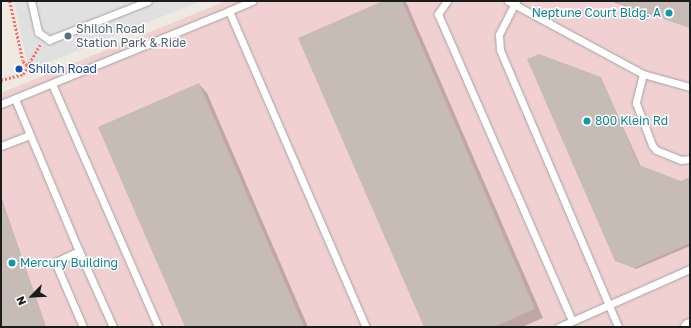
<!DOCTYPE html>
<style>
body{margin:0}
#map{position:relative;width:691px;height:328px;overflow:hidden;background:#eee9e1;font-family:"Golos Text",sans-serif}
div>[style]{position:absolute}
.commercial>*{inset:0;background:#f0d0d0}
.parking>*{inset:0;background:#e0e0e0}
.shadow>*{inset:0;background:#0003}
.building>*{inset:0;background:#c6bbb5}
.path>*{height:2.5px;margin-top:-1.25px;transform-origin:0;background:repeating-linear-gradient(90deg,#fd6b64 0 2px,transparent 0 4px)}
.roads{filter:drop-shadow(0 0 1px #a3a3a3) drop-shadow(0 0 1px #a3a3a3)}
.lane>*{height:7px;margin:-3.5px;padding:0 3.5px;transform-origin:3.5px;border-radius:3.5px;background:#fff}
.street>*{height:14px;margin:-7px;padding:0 7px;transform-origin:7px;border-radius:7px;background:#fff}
.dots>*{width:11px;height:11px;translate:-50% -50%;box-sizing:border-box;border:2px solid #fff;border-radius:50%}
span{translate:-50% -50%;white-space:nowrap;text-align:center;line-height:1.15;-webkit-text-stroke:3px #fff;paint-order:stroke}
.culture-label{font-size:12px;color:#0d838f}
.right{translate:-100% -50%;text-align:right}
.left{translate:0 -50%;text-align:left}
.service-label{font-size:12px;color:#4e5e75}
.transit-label{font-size:12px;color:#164399}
.frame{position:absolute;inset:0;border:2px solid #1c1c1c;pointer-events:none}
.north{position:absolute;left:12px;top:276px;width:40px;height:40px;-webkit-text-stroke:3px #fff;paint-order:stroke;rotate:246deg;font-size:11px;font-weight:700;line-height:16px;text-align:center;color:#1c1c1c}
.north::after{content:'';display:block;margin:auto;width:14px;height:18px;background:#1c1c1c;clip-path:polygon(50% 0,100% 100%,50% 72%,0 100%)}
</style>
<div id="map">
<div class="commercial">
<i style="clip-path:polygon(226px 1px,690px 1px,690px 327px,1px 327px,1px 93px)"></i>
</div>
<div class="parking">
<i style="clip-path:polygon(14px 1px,201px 1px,29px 70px)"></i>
</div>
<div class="shadow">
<i style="clip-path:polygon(385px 1px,404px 1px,407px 4px,543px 318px,522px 327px,425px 327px)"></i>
<i style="clip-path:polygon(610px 1px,690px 1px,690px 28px,688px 27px)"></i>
<i style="clip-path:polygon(601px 78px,641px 167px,681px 182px,690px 178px,690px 246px,636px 269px,616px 260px)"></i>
<i style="clip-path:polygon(199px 84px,207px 93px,308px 327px,186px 327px)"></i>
<i style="clip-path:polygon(1px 197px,46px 327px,1px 327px)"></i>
</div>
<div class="building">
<i style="clip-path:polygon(383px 1px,402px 1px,535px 309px,494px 327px,424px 327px,298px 38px)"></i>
<i style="clip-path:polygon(618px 1px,690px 1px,690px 28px,618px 3px)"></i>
<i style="clip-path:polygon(539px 54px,601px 77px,639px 165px,681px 181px,690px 177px,690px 243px,634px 268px,615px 261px,527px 59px)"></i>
<i style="clip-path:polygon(199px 83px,304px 327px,185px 327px,98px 127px)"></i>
<i style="clip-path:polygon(1px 204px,3px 204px,46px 327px,1px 327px)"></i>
</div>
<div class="path">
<i style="left:10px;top:1px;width:61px;rotate:77.8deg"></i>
<i style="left:23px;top:61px;width:7px;rotate:45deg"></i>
<i style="left:1px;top:80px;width:23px;rotate:-15deg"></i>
<i style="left:23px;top:74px;width:34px;rotate:-60deg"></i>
</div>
<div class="roads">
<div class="lane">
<i style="left:31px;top:1px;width:32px;rotate:77deg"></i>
<i style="left:38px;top:32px;width:14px;rotate:36deg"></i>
<i style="left:49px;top:40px;width:106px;rotate:-21.5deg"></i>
<i style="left:252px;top:1px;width:25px;rotate:157deg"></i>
<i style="left:229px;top:11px;width:344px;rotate:66.6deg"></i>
<i style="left:447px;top:1px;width:16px;rotate:125deg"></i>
<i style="left:438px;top:14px;width:335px;rotate:66.4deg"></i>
<i style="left:508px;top:1px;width:153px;rotate:28.4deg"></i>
<i style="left:643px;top:74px;width:49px;rotate:15.5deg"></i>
<i style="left:516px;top:1px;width:38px;rotate:117deg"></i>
<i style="left:499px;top:35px;width:15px;rotate:86deg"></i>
<i style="left:500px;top:50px;width:301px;rotate:66.9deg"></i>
<i style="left:643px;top:74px;width:30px;rotate:104deg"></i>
<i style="left:636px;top:103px;width:45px;rotate:69.1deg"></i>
<i style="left:652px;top:145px;width:6px;rotate:51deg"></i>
<i style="left:656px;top:150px;width:27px;rotate:22deg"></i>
<i style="left:681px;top:160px;width:9px;rotate:-6deg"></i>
<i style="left:52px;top:84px;width:265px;rotate:66.4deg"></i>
<i style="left:15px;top:99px;width:165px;rotate:67.2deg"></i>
<i style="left:79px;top:251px;width:26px;rotate:155deg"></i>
<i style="left:55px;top:262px;width:71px;rotate:66.7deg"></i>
<i style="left:1px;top:104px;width:246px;rotate:-22.2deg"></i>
<i style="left:1px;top:146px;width:31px;rotate:-21deg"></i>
<i style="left:79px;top:251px;width:83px;rotate:65.9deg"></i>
<i style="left:559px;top:327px;width:143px;rotate:-23.9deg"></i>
</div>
<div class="street">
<i style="left:688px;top:327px;width:2px;rotate:-27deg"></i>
</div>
</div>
<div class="dots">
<i style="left:669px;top:13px;background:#0f9aa8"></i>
<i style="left:68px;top:36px;background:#5c6f8a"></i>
<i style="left:19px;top:69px;background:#1a4fb4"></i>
<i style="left:587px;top:121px;background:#0f9aa8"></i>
<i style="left:12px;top:263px;background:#0f9aa8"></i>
</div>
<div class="culture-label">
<span class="right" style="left:661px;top:13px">Neptune Court Bldg. A</span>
<span class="left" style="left:595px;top:121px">800 Klein Rd</span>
<span class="left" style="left:20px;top:263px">Mercury Building</span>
</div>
<div class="service-label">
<span class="left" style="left:76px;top:36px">Shiloh Road<br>Station Park &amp; Ride</span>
</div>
<div class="transit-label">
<span class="left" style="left:28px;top:69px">Shiloh Road</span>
</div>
<div class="frame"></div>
<div class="north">N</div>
</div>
